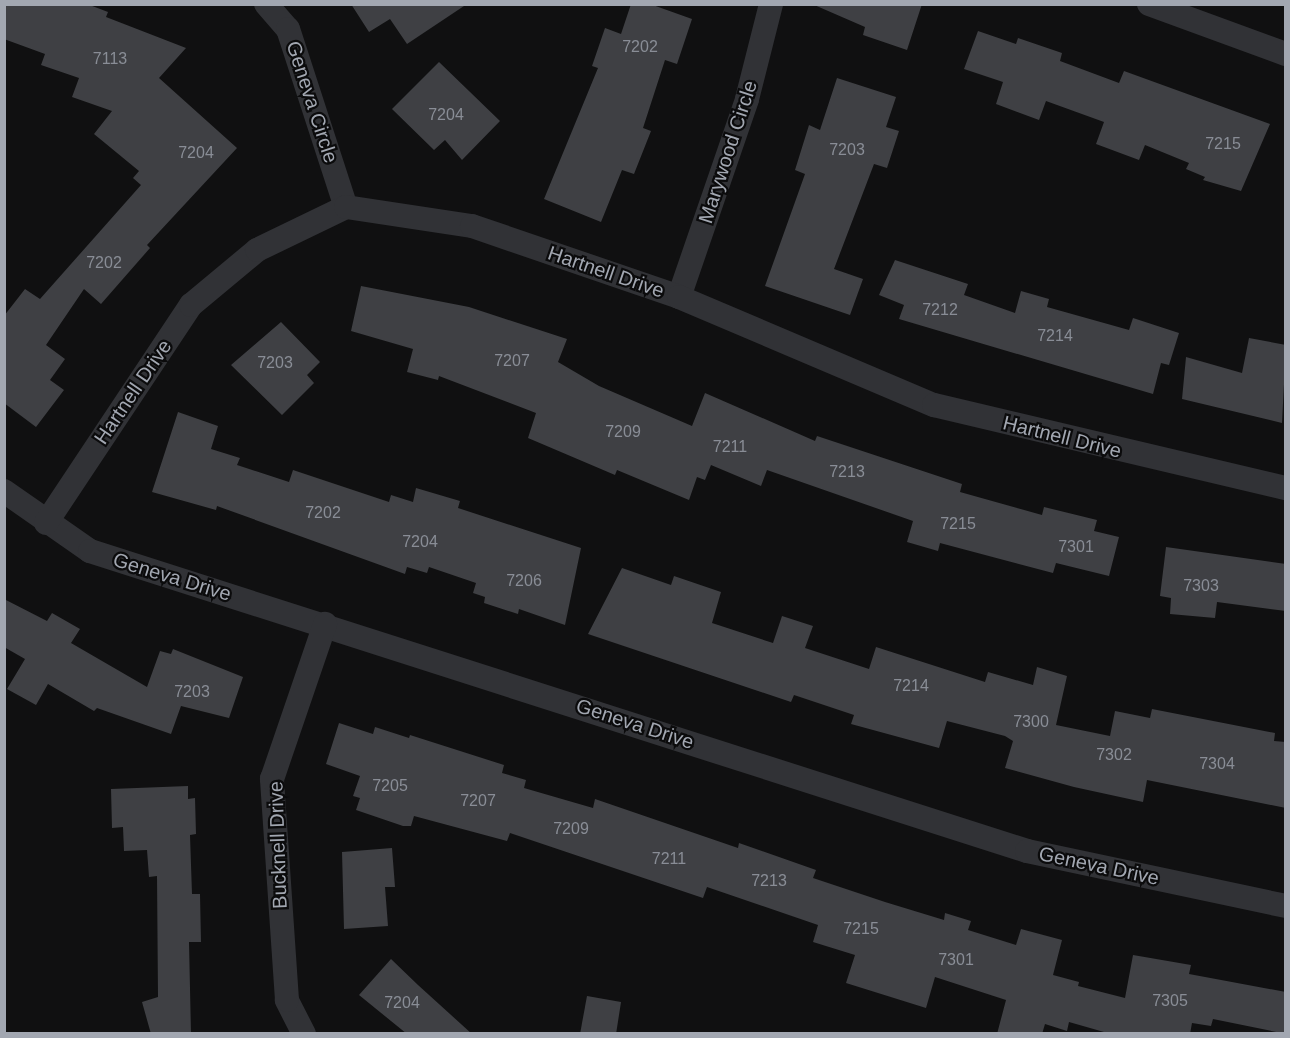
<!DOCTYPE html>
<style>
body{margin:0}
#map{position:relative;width:1290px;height:1038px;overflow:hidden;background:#101011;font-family:Arial,sans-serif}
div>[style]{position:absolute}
.building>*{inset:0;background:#3f4044}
.minor>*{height:24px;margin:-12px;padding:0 12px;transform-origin:12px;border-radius:12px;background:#313236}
span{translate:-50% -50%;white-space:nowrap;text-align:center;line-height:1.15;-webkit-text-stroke:4.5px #0b0b0c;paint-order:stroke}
.number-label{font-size:16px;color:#898d96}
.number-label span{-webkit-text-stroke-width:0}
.street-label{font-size:20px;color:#a2a7b1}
.frame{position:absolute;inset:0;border:6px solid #a2a7b1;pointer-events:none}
</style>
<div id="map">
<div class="building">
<i style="clip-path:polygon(4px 4px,87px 4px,108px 12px,106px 17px,186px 48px,159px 78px,237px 148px,147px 245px,150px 248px,101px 304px,84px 289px,46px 345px,65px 359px,50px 380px,64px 390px,36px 427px,4px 403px,4px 316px,25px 289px,40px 299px,141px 185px,133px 178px,139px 171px,94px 134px,112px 111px,72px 97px,79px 78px,41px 65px,45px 54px,4px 39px)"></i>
<i style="clip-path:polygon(351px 4px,467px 4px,407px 44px,390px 19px,369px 32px)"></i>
<i style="clip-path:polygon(631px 4px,650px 4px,692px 19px,677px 64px,665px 60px,643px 128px,651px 131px,634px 174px,622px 170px,601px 222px,544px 199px,598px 68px,592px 66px,605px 28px,621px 34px)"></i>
<i style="clip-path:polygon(812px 4px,922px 4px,907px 50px,863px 35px,865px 27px)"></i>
<i style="clip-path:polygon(978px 31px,1016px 44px,1018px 38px,1062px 53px,1060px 61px,1119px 83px,1124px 71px,1270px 124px,1241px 191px,1203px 180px,1205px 177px,1186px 169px,1189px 163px,1145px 145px,1139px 160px,1096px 144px,1104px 122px,1046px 101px,1039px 120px,996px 104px,1003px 82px,964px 69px)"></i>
<i style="clip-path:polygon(439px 62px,500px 121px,462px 160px,445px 140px,434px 150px,392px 109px)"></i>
<i style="clip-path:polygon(837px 78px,896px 97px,886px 127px,899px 131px,887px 168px,874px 164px,834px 269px,863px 279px,850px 315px,765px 286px,805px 174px,795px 170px,809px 125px,820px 130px)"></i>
<i style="clip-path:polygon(895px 260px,968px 284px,964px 295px,1015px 313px,1021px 291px,1049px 299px,1047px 307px,1129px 330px,1133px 318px,1179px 333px,1169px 365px,1161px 363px,1153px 394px,899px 319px,904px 305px,879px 295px)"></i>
<i style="clip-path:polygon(361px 286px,469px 307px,567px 339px,558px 362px,599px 386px,692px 426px,705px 393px,815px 441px,817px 436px,962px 484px,960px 492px,1042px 515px,1044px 507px,1097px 520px,1094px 531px,1119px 537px,1109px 576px,1056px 563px,1053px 573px,940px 543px,938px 551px,907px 542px,913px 521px,767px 470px,761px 486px,711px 465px,705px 480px,697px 477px,689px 500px,617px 470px,615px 475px,528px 438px,536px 413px,439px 376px,438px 380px,407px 372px,413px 349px,351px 331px)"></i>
<i style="clip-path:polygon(281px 322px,320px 362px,307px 375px,314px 383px,282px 415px,231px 365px)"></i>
<i style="clip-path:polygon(1249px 338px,1286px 345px,1282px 423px,1182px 399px,1186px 357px,1242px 373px)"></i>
<i style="clip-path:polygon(178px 412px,218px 426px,211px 449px,240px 458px,237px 465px,289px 482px,293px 470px,389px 502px,391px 495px,413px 502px,416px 488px,460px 501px,458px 508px,581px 548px,565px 625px,519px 609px,518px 614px,484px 603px,485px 597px,473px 593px,476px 583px,429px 567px,427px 573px,407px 567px,405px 574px,217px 506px,216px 510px,152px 492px)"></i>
<i style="clip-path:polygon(1166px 547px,1286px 564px,1286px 611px,1217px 602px,1215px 618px,1170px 614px,1171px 598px,1160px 596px)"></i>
<i style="clip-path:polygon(622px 568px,671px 585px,674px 576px,721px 592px,712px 623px,773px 643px,782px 616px,813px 626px,805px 648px,869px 669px,876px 647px,985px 682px,988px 672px,1033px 685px,1037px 667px,1067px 676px,1056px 725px,1110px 736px,1115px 711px,1150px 718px,1152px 709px,1275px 733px,1274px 741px,1286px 742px,1286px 808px,1147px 780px,1143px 802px,1074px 787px,1005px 768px,1013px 741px,1005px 736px,947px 721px,939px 748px,851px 724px,854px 715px,794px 695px,791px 702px,588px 634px)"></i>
<i style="clip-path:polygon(4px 599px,47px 621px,52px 613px,80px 629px,71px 643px,147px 687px,160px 651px,171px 654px,173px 649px,243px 677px,229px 718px,181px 706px,171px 734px,97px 708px,94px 711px,48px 684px,36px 705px,7px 689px,25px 659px,4px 647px)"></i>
<i style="clip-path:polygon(339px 723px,373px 734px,375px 727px,409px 738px,410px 735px,504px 765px,502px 773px,526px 780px,524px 788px,593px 808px,595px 799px,738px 848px,739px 843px,816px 870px,813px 878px,885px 902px,944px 920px,945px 913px,971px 921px,968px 930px,1016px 945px,1021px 929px,1062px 940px,1053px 975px,1079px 982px,1078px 986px,1125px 998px,1133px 955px,1191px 965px,1189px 974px,1286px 992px,1286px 1034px,1213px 1019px,1211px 1026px,1192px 1023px,1190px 1034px,1111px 1034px,1069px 1022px,1067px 1031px,1045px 1024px,1042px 1034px,997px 1034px,1006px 1000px,935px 977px,926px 1008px,846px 983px,855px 955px,813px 942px,818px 925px,707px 887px,703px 898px,510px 833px,507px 841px,414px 816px,411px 826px,403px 826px,356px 810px,360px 798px,353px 796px,360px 776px,326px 764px)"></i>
<i style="clip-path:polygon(188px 786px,188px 799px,195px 798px,196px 834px,190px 835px,192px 894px,200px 894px,201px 942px,189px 942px,191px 1034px,151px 1034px,142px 1002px,158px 997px,157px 876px,149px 877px,147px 850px,124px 851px,123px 827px,112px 828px,111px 789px)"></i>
<i style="clip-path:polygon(392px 848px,395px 887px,385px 887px,388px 926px,344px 929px,342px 852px)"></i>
<i style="clip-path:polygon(391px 959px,418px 985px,472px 1034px,407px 1034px,359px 995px)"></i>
<i style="clip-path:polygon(587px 996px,621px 1002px,616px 1034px,580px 1034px)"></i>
</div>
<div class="minor">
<i style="left:266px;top:4px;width:33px;rotate:49deg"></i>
<i style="left:288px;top:29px;width:187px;rotate:72deg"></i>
<i style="left:1149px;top:4px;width:146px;rotate:20.1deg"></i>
<i style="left:679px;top:297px;width:209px;rotate:-71deg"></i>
<i style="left:747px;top:99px;width:98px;rotate:-75.8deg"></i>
<i style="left:4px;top:491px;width:105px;rotate:34.9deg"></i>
<i style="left:90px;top:551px;width:984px;rotate:17.75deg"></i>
<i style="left:1027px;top:851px;width:265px;rotate:12deg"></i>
<i style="left:46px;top:523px;width:262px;rotate:-56.4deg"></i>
<i style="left:191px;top:305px;width:86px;rotate:-39.8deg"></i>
<i style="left:257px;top:250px;width:99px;rotate:-25.8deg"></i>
<i style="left:346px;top:207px;width:127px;rotate:8.6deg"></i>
<i style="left:472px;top:226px;width:219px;rotate:18.9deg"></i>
<i style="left:679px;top:297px;width:277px;rotate:23deg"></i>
<i style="left:934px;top:405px;width:362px;rotate:13.3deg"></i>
<i style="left:304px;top:1034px;width:38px;rotate:-117deg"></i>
<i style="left:287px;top:1000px;width:222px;rotate:-93.9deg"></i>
<i style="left:272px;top:779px;width:164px;rotate:-71.1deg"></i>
</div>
<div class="number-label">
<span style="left:640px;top:47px">7202</span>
<span style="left:110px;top:59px">7113</span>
<span style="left:446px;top:115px">7204</span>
<span style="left:1223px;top:144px">7215</span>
<span style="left:847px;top:150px">7203</span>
<span style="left:196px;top:153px">7204</span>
<span style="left:104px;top:263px">7202</span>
<span style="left:940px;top:310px">7212</span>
<span style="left:1055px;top:336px">7214</span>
<span style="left:512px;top:361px">7207</span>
<span style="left:275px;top:363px">7203</span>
<span style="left:623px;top:432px">7209</span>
<span style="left:730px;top:447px">7211</span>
<span style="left:847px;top:472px">7213</span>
<span style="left:323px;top:513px">7202</span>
<span style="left:958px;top:524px">7215</span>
<span style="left:420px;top:542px">7204</span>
<span style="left:1076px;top:547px">7301</span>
<span style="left:524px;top:581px">7206</span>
<span style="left:1201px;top:586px">7303</span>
<span style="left:911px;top:686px">7214</span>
<span style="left:192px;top:692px">7203</span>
<span style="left:1031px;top:722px">7300</span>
<span style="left:1114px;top:755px">7302</span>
<span style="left:1217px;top:764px">7304</span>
<span style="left:390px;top:786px">7205</span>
<span style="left:478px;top:801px">7207</span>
<span style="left:571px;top:829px">7209</span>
<span style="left:669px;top:859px">7211</span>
<span style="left:769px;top:881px">7213</span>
<span style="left:861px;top:929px">7215</span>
<span style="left:956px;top:960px">7301</span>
<span style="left:1170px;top:1001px">7305</span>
<span style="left:402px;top:1003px">7204</span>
</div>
<div class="street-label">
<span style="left:312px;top:102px;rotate:72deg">Geneva Circle</span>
<span style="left:728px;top:152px;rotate:-72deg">Marywood Circle</span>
<span style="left:606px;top:272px;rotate:19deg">Hartnell Drive</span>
<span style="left:133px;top:392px;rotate:-56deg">Hartnell Drive</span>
<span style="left:1062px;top:437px;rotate:14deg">Hartnell Drive</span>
<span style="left:172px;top:577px;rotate:17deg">Geneva Drive</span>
<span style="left:635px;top:724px;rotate:18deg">Geneva Drive</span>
<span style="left:278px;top:845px;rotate:-92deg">Bucknell Drive</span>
<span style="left:1099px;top:866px;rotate:12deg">Geneva Drive</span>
</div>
<div class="frame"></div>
</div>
